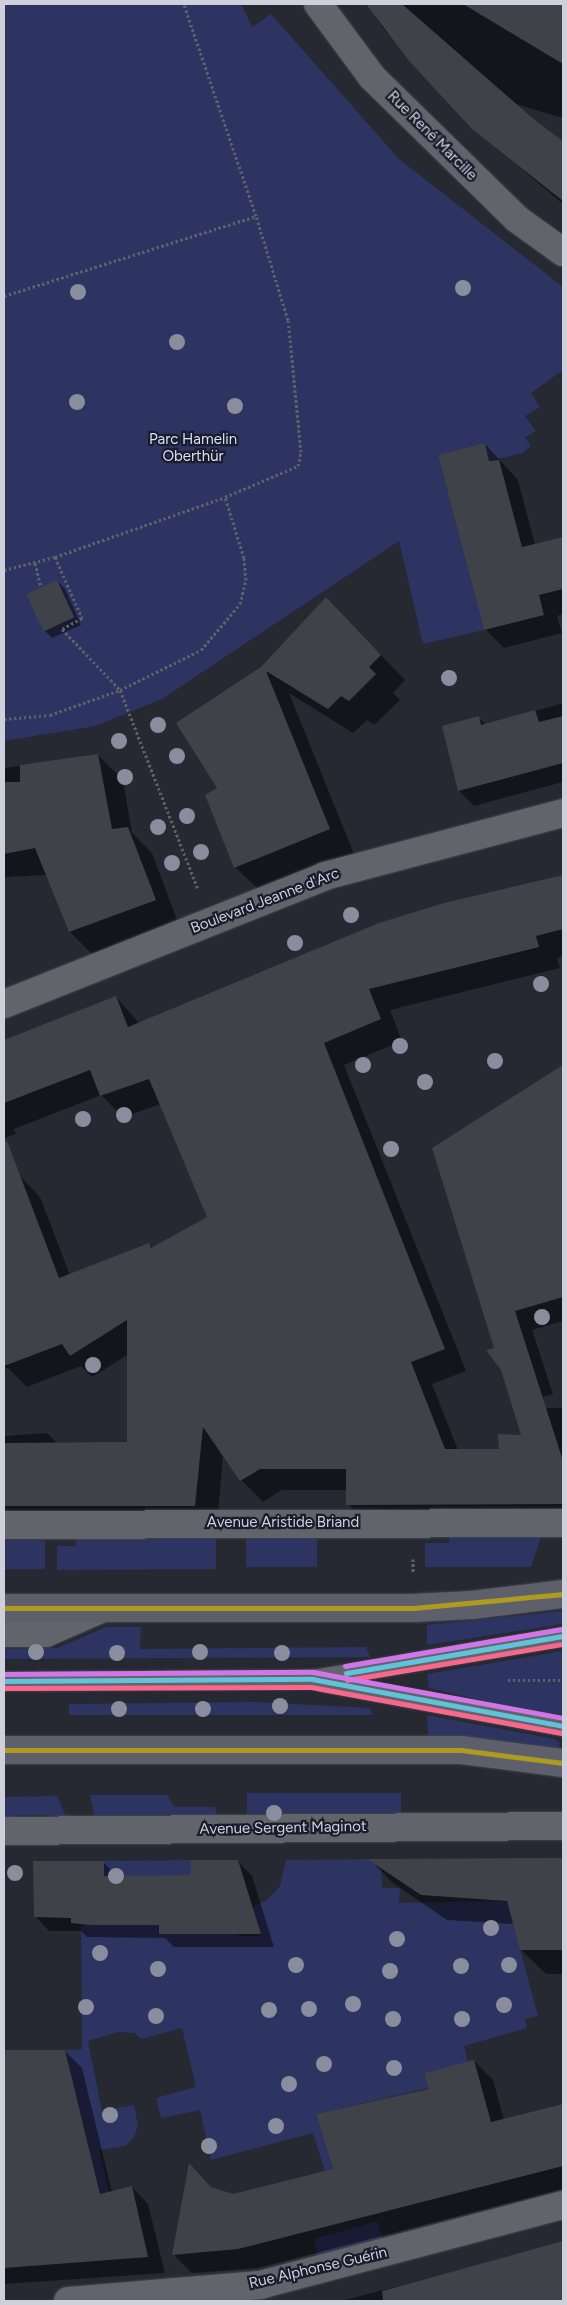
<!DOCTYPE html>
<meta charset="utf-8">
<style>
body{margin:0}
#map{position:relative;width:567px;height:2305px;overflow:hidden;background:#262931;font-family:Figtree,sans-serif}
div>[style]{position:absolute}
.green>*{inset:0;background:#2d3461;transform-origin:0 0}
.shadow>*{inset:0;background:#0007}
.building>*{inset:0;background:#40424a;transform-origin:0 0}
.path>*{height:3px;margin-top:-1.5px;transform-origin:0;background:repeating-linear-gradient(90deg,#606167 0 2.5px,transparent 0 5px)}
.roads{filter:drop-shadow(0 0 1px #42454c) drop-shadow(0 0 1px #42454c)}
.service>*{height:19px;margin:-9.5px;padding:0 9.5px;transform-origin:9.5px;border-radius:9.5px;background:#62646b}
.pedestrian>*{height:28px;margin:-14px;padding:0 14px;transform-origin:14px;border-radius:14px;background:#62646b}
.minor>*{height:28px;margin:-14px;padding:0 14px;transform-origin:14px;border-radius:14px;background:#62646b}
.primary>*{height:28px;margin:-14px;padding:0 14px;transform-origin:14px;border-radius:14px;background:#5d606a}
.bus-1>*{height:5px;margin:-2.5px;padding:0 2.5px;transform-origin:2.5px;border-radius:2.5px;background:#61c3d9}
.bus-2>*{height:5px;margin:-2.5px;padding:0 2.5px;transform-origin:2.5px;border-radius:2.5px;background:#fa668c}
.bus-3>*{height:5px;margin:-2.5px;padding:0 2.5px;transform-origin:2.5px;border-radius:2.5px;background:#d275e9}
.bus-4>*{height:5px;margin:-2.5px;padding:0 2.5px;transform-origin:2.5px;border-radius:2.5px;background:#ad9b20}
.trees>*{width:16px;height:16px;margin:-8px;border-radius:50%;background:#898d9d}
span{translate:-50% -50%;white-space:nowrap;text-align:center;line-height:1.15;-webkit-text-stroke:4.5px #191c2b;paint-order:stroke}
.street-label{font-size:15px;color:#ced1dc}
.park-label{font-size:15px;color:#dadff5}
.frame{position:absolute;inset:0;border:5px solid #ced1dc;pointer-events:none}
</style>
<div id="map">
<div class="green">
<i style="clip-path:polygon(4px 4px,241px 4px,252px 27px,271px 14px,399px 159px,563px 287px,563px 370px,531px 393px,540px 407px,525px 416px,536px 431px,525px 437px,531px 446px,523px 453px,489px 461px,485px 443px,438px 455px,484px 630px,423px 644px,399px 541px,162px 699px,95px 726px,4px 741px)"></i>
<i style="clip-path:polygon(449px 1537px,541px 1537px,531px 1567px,425px 1567px,425px 1543px,449px 1543px)"></i>
<i style="clip-path:polygon(76px 1538px,216px 1538px,216px 1569px,57px 1570px,57px 1546px,75px 1546px)"></i>
<i style="left:246px;top:1538px;width:71px;height:29px"></i>
<i style="left:45px;top:1540px;width:29px;height:41px;rotate:90deg"></i>
<i style="clip-path:polygon(563px 1611px,563px 1624px,427px 1645px,427px 1625px)"></i>
<i style="clip-path:polygon(106px 1627px,141px 1627px,140px 1649px,366px 1647px,370px 1657px,4px 1659px,4px 1649px,57px 1648px)"></i>
<i style="clip-path:polygon(563px 1651px,563px 1715px,518px 1709px,429px 1688px,427px 1674px)"></i>
<i style="clip-path:polygon(256px 1702px,370px 1708px,373px 1715px,69px 1715px,69px 1704px)"></i>
<i style="clip-path:polygon(427px 1715px,555px 1739px,560px 1743px,558px 1751px,428px 1736px)"></i>
<i style="left:247px;top:1793px;width:154px;height:30px"></i>
<i style="clip-path:polygon(90px 1795px,168px 1795px,174px 1807px,215px 1807px,218px 1823px,96px 1824px)"></i>
<i style="clip-path:polygon(57px 1796px,69px 1824px,47px 1824px,47px 1815px,18px 1815px,17px 1825px,4px 1825px,4px 1797px)"></i>
<i style="clip-path:polygon(381px 1859px,382px 1888px,400px 1888px,399px 1903px,507px 1901px,538px 2016px,525px 2019px,527px 2028px,464px 2046px,468px 2062px,424px 2073px,429px 2088px,316px 2114px,333px 2169px,325px 2171px,313px 2133px,211px 2160px,200px 2110px,161px 2118px,156px 2098px,196px 2087px,182px 2028px,141px 2039px,135px 2033px,118px 2032px,88px 2041px,102px 2111px,134px 2105px,138px 2126px,134px 2137px,125px 2146px,99px 2150px,109px 2192px,100px 2194px,65px 2050px,82px 2049px,81px 1925px,104px 1924px,104px 1861px,191px 1860px,191px 1875px,144px 1876px,158px 1908px,159px 1934px,238px 1922px,239px 1936px,261px 1936px,253px 1907px,267px 1900px,280px 1886px,286px 1860px)"></i>
<i style="left:377px;top:2221px;width:19px;height:66px;rotate:74deg"></i>
</div>
<div class="shadow">
<i style="clip-path:polygon(367px 4px,563px 4px,563px 118px,485px 95px,483px 101px,563px 148px,563px 204px,473px 128px,383px 28px)"></i>
<i style="clip-path:polygon(485px 444px,518px 480px,535px 545px,563px 538px,563px 614px,557px 616px,562px 633px,504px 648px,485px 629px)"></i>
<i style="clip-path:polygon(57px 581px,65px 589px,81px 625px,52px 638px,44px 630px)"></i>
<i style="clip-path:polygon(326px 598px,405px 680px,393px 693px,400px 700px,374px 725px,367px 720px,353px 733px,289px 693px,354px 854px,260px 891px,235px 867px,218px 788px,262px 668px)"></i>
<i style="clip-path:polygon(563px 703px,563px 782px,474px 806px,459px 791px,479px 718px,486px 725px)"></i>
<i style="clip-path:polygon(98px 755px,123px 780px,132px 833px,152px 853px,179px 925px,94px 956px,70px 932px,47px 875px,4px 877px,4px 768px)"></i>
<i style="clip-path:polygon(563px 876px,563px 956px,557px 958px,560px 968px,390px 1010px,402px 1041px,344px 1065px,466px 1371px,432px 1384px,458px 1450px,500px 1450px,522px 1436px,514px 1408px,563px 1408px,563px 1525px,370px 1526px,348px 1504px,347px 1490px,282px 1490px,263px 1502px,241px 1480px,223px 1455px,217px 1527px,4px 1528px,4px 1436px,47px 1433px,58px 1444px,129px 1443px,129px 1354px,92px 1377px,81px 1366px,27px 1387px,8px 1368px,4px 1369px,4px 1181px,19px 1175px,40px 1197px,70px 1275px,149px 1244px,153px 1249px,209px 1218px,161px 1104px,123px 1117px,101px 1095px,14px 1129px,16px 1134px,4px 1138px,4px 1041px,116px 997px,139px 1023px,444px 904px)"></i>
<i style="clip-path:polygon(563px 1066px,563px 1321px,532px 1330px,553px 1394px,524px 1402px,495px 1348px,433px 1149px)"></i>
<i style="clip-path:polygon(563px 1859px,563px 1974px,546px 1974px,521px 1950px,514px 1924px,447px 1920px,393px 1883px,370px 1860px)"></i>
<i style="clip-path:polygon(238px 1861px,252px 1876px,274px 1947px,174px 1947px,165px 1938px,87px 1937px,81px 1931px,49px 1931px,35px 1916px,103px 1862px,117px 1876px,192px 1876px)"></i>
<i style="clip-path:polygon(65px 2051px,82px 2068px,112px 2192px,132px 2187px,148px 2204px,165px 2273px,4px 2284px,4px 2052px)"></i>
<i style="clip-path:polygon(474px 2061px,493px 2080px,504px 2120px,563px 2105px,563px 2097px,563px 2189px,258px 2268px,192px 2273px,173px 2254px,190px 2165px,213px 2189px,233px 2195px,334px 2170px,431px 2090px)"></i>
<i style="clip-path:polygon(563px 2243px,563px 2301px,341px 2301px)"></i>
</div>
<div class="building">
<i style="clip-path:polygon(366px 4px,402px 4px,537px 122px,563px 141px,563px 201px,472px 129px,410px 62px)"></i>
<i style="clip-path:polygon(463px 4px,563px 4px,563px 64px)"></i>
<i style="clip-path:polygon(485px 443px,489px 461px,499px 460px,522px 547px,563px 537px,563px 589px,539px 595px,544px 615px,484px 630px,438px 455px)"></i>
<i style="left:57px;top:580px;width:41px;height:34px;rotate:65deg"></i>
<i style="clip-path:polygon(326px 597px,381px 655px,369px 667px,376px 674px,349px 701px,341px 696px,328px 709px,266px 671px,330px 829px,234px 868px,205px 795px,217px 788px,176px 723px,261px 667px)"></i>
<i style="clip-path:polygon(535px 710px,539px 722px,563px 716px,563px 763px,458px 791px,442px 726px,479px 716px,481px 725px)"></i>
<i style="clip-path:polygon(98px 754px,112px 829px,128px 827px,156px 900px,69px 932px,35px 848px,4px 854px,4px 782px,20px 782px,20px 765px)"></i>
<i style="clip-path:polygon(563px 875px,563px 929px,536px 936px,539px 947px,369px 989px,381px 1019px,324px 1043px,445px 1349px,411px 1362px,445px 1449px,499px 1449px,498px 1434px,521px 1435px,501px 1370px,486px 1350px,494px 1348px,432px 1148px,563px 1065px,563px 1297px,515px 1311px,563px 1461px,563px 1504px,346px 1505px,346px 1469px,260px 1469px,240px 1481px,203px 1427px,195px 1506px,4px 1506px,4px 1443px,127px 1442px,127px 1320px,70px 1356px,62px 1344px,4px 1366px,4px 1142px,7px 1141px,59px 1278px,149px 1243px,151px 1248px,207px 1217px,149px 1079px,100px 1096px,90px 1070px,4px 1103px,4px 1040px,116px 996px,128px 1027px,379px 923px,444px 903px)"></i>
<i style="clip-path:polygon(563px 1858px,563px 1950px,520px 1950px,507px 1901px,421px 1895px,367px 1859px)"></i>
<i style="clip-path:polygon(191px 1860px,238px 1860px,261px 1934px,159px 1934px,159px 1925px,90px 1925px,71px 1923px,71px 1918px,34px 1917px,33px 1861px,104px 1861px,104px 1876px,191px 1875px)"></i>
<i style="clip-path:polygon(4px 2050px,65px 2050px,100px 2194px,132px 2186px,148px 2257px,4px 2268px)"></i>
<i style="clip-path:polygon(474px 2060px,491px 2122px,563px 2104px,563px 2166px,238px 2249px,172px 2255px,189px 2163px,211px 2187px,233px 2194px,333px 2169px,316px 2114px,429px 2089px,424px 2073px)"></i>
<i style="clip-path:polygon(563px 2241px,563px 2301px,383px 2301px,382px 2291px)"></i>
</div>
<div class="path">
<i style="left:4px;top:296px;width:264px;rotate:-17.6deg"></i>
<i style="left:256px;top:216px;width:224px;rotate:-108.8deg"></i>
<i style="left:55px;top:557px;width:67px;rotate:66.1deg"></i>
<i style="left:82px;top:618px;width:23px;rotate:151deg"></i>
<i style="left:62px;top:629px;width:84px;rotate:46.4deg"></i>
<i style="left:120px;top:690px;width:214px;rotate:68.6deg"></i>
<i style="left:35px;top:563px;width:25px;rotate:76deg"></i>
<i style="left:4px;top:570px;width:53px;rotate:-14.3deg"></i>
<i style="left:55px;top:557px;width:180px;rotate:-19.4deg"></i>
<i style="left:225px;top:497px;width:79px;rotate:-23deg"></i>
<i style="left:298px;top:466px;width:14px;rotate:-78deg"></i>
<i style="left:301px;top:452px;width:133px;rotate:-95.6deg"></i>
<i style="left:288px;top:320px;width:109px;rotate:-107.1deg"></i>
<i style="left:4px;top:719px;width:46px;rotate:-5deg"></i>
<i style="left:50px;top:715px;width:74px;rotate:-19.7deg"></i>
<i style="left:120px;top:690px;width:90px;rotate:-26.3deg"></i>
<i style="left:201px;top:650px;width:60px;rotate:-49.7deg"></i>
<i style="left:240px;top:604px;width:25px;rotate:-76deg"></i>
<i style="left:246px;top:580px;width:22px;rotate:-95deg"></i>
<i style="left:244px;top:558px;width:64px;rotate:-107.3deg"></i>
<i style="left:413px;top:1559px;width:13px;rotate:90deg"></i>
<i style="left:508px;top:1680px;width:55px"></i>
</div>
<div class="roads">
<div class="service">
<i style="left:4px;top:1681px;width:308px;rotate:-0.4deg"></i>
<i style="left:312px;top:1679px;width:255px;rotate:-9.7deg"></i>
<i style="left:323px;top:1682px;width:244px;rotate:10.4deg"></i>
</div>
<div class="pedestrian">
<i style="left:4px;top:1525px;width:559px;rotate:-0.2deg"></i>
<i style="left:4px;top:1831px;width:559px;rotate:-0.51deg"></i>
</div>
<div class="minor">
<i style="left:318px;top:4px;width:91px;rotate:53.5deg"></i>
<i style="left:372px;top:77px;width:203px;rotate:44.4deg"></i>
<i style="left:517px;top:219px;width:57px;rotate:35.7deg"></i>
<i style="left:4px;top:1004px;width:346px;rotate:-21.7deg"></i>
<i style="left:325px;top:876px;width:246px;rotate:-14.8deg"></i>
<i style="left:4px;top:1633px;width:42px"></i>
<i style="left:46px;top:1633px;width:62px;rotate:-23.7deg"></i>
<i style="left:68px;top:2301px;width:193px;rotate:-4.8deg"></i>
<i style="left:260px;top:2285px;width:313px;rotate:-14.8deg"></i>
</div>
<div class="primary">
<i style="left:4px;top:1608px;width:409px"></i>
<i style="left:413px;top:1608px;width:59px;rotate:-2.9deg"></i>
<i style="left:472px;top:1605px;width:92px;rotate:-6.9deg"></i>
<i style="left:4px;top:1750px;width:457px"></i>
<i style="left:461px;top:1750px;width:103px;rotate:7.3deg"></i>
</div>
</div>
<div class="bus-1">
<i style="left:346px;top:1673px;width:220px;rotate:-9.7deg"></i>
<i style="left:4px;top:1681px;width:308px;rotate:-0.4deg"></i>
<i style="left:312px;top:1679px;width:255px;rotate:10.6deg"></i>
</div>
<div class="bus-2">
<i style="left:347px;top:1680px;width:219px;rotate:-9.5deg"></i>
<i style="left:4px;top:1688px;width:307px;rotate:-0.2deg"></i>
<i style="left:311px;top:1687px;width:255px;rotate:10.4deg"></i>
</div>
<div class="bus-3">
<i style="left:345px;top:1666px;width:220px;rotate:-9.7deg"></i>
<i style="left:4px;top:1674px;width:309px;rotate:-0.4deg"></i>
<i style="left:313px;top:1672px;width:254px;rotate:10.4deg"></i>
</div>
<div class="bus-4">
<i style="left:4px;top:1608px;width:409px"></i>
<i style="left:413px;top:1608px;width:151px;rotate:-5.3deg"></i>
<i style="left:4px;top:1750px;width:457px"></i>
<i style="left:461px;top:1750px;width:103px;rotate:7.3deg"></i>
</div>
<div class="trees">
<i style="left:463px;top:288px"></i>
<i style="left:78px;top:292px"></i>
<i style="left:177px;top:342px"></i>
<i style="left:77px;top:402px"></i>
<i style="left:235px;top:406px"></i>
<i style="left:449px;top:678px"></i>
<i style="left:158px;top:725px"></i>
<i style="left:119px;top:741px"></i>
<i style="left:177px;top:756px"></i>
<i style="left:125px;top:777px"></i>
<i style="left:187px;top:816px"></i>
<i style="left:158px;top:827px"></i>
<i style="left:201px;top:852px"></i>
<i style="left:172px;top:863px"></i>
<i style="left:351px;top:915px"></i>
<i style="left:295px;top:943px"></i>
<i style="left:541px;top:984px"></i>
<i style="left:400px;top:1046px"></i>
<i style="left:495px;top:1061px"></i>
<i style="left:363px;top:1065px"></i>
<i style="left:425px;top:1082px"></i>
<i style="left:124px;top:1115px"></i>
<i style="left:83px;top:1119px"></i>
<i style="left:391px;top:1149px"></i>
<i style="left:542px;top:1317px"></i>
<i style="left:93px;top:1365px"></i>
<i style="left:36px;top:1652px"></i>
<i style="left:200px;top:1652px"></i>
<i style="left:117px;top:1653px"></i>
<i style="left:282px;top:1653px"></i>
<i style="left:280px;top:1706px"></i>
<i style="left:119px;top:1709px"></i>
<i style="left:203px;top:1709px"></i>
<i style="left:274px;top:1813px"></i>
<i style="left:15px;top:1873px"></i>
<i style="left:116px;top:1876px"></i>
<i style="left:491px;top:1928px"></i>
<i style="left:397px;top:1939px"></i>
<i style="left:100px;top:1953px"></i>
<i style="left:296px;top:1965px"></i>
<i style="left:509px;top:1965px"></i>
<i style="left:461px;top:1966px"></i>
<i style="left:158px;top:1969px"></i>
<i style="left:390px;top:1971px"></i>
<i style="left:353px;top:2004px"></i>
<i style="left:504px;top:2005px"></i>
<i style="left:86px;top:2007px"></i>
<i style="left:309px;top:2009px"></i>
<i style="left:269px;top:2010px"></i>
<i style="left:156px;top:2016px"></i>
<i style="left:393px;top:2019px"></i>
<i style="left:462px;top:2019px"></i>
<i style="left:324px;top:2064px"></i>
<i style="left:394px;top:2068px"></i>
<i style="left:289px;top:2084px"></i>
<i style="left:110px;top:2115px"></i>
<i style="left:276px;top:2126px"></i>
<i style="left:209px;top:2146px"></i>
</div>
<div class="street-label">
<span style="left:432px;top:136px;rotate:45deg">Rue René Marcille</span>
<span style="left:265px;top:901px;rotate:-21deg">Boulevard Jeanne d'Arc</span>
<span style="left:283px;top:1523px">Avenue Aristide Briand</span>
<span style="left:283px;top:1828px;rotate:-1deg">Avenue Sergent Maginot</span>
<span style="left:318px;top:2268px;rotate:-13deg">Rue Alphonse Guérin</span>
</div>
<div class="park-label">
<span style="left:193px;top:448px">Parc Hamelin<br>Oberthür</span>
</div>
<div class="frame"></div>
</div>
